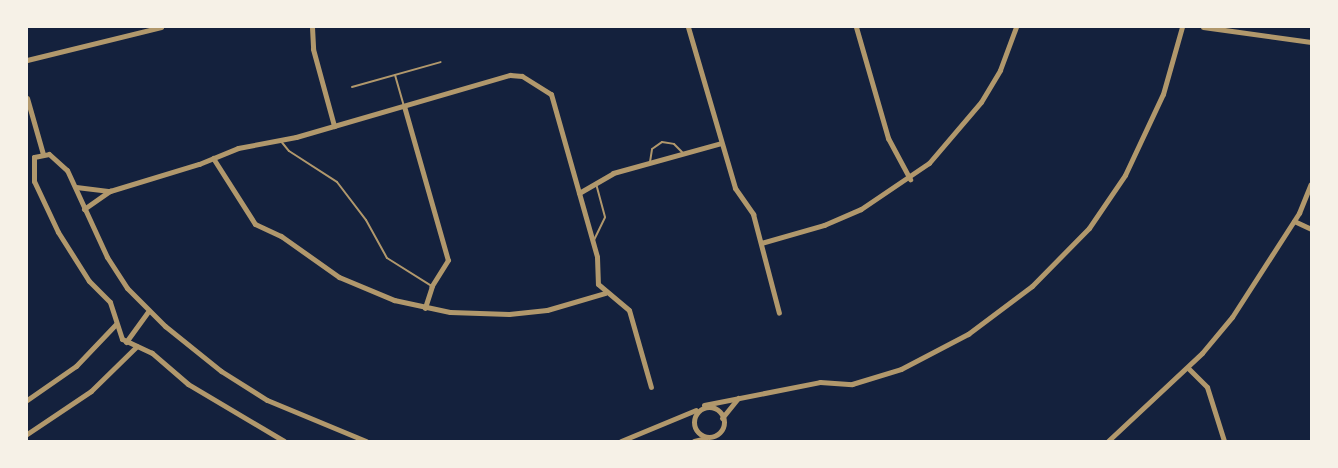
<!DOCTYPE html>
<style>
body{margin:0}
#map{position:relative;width:1338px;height:468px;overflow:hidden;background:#14213d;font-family:Arial,sans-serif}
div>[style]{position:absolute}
.service>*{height:2px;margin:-1px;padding:0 1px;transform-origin:1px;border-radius:1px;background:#b1986c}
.minor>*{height:5px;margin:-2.5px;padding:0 2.5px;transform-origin:2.5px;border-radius:2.5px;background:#b1986c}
.minor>.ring{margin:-2.5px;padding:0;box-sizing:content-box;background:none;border:5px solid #b1986c;border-radius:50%}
span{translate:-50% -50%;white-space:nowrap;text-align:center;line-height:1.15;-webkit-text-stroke:4.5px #f6f1e7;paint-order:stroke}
.frame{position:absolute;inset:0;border:28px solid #f6f1e7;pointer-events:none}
</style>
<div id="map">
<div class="service">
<i style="left:395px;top:75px;width:32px;rotate:74deg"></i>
<i style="left:352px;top:87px;width:92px;rotate:-15.7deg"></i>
<i style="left:280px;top:140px;width:14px;rotate:51deg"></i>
<i style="left:289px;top:151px;width:57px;rotate:32.9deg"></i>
<i style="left:337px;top:182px;width:48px;rotate:52.7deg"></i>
<i style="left:366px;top:220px;width:43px;rotate:61.1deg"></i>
<i style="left:387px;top:258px;width:51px;rotate:32.1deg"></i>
<i style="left:650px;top:162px;width:13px;rotate:-81deg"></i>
<i style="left:652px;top:149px;width:12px;rotate:-35deg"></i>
<i style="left:662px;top:142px;width:12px;rotate:9deg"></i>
<i style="left:674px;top:144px;width:13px;rotate:45deg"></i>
<i style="left:594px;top:240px;width:25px;rotate:-64deg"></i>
<i style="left:605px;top:217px;width:34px;rotate:-105deg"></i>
</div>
<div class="minor">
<i style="left:312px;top:27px;width:22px;rotate:87deg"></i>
<i style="left:313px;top:49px;width:80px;rotate:74.7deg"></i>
<i style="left:688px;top:27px;width:168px;rotate:73.7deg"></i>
<i style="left:735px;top:188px;width:32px;rotate:55deg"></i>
<i style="left:753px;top:214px;width:102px;rotate:75.3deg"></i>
<i style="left:856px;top:27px;width:116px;rotate:73.9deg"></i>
<i style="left:888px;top:138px;width:47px;rotate:61.8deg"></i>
<i style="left:1203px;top:27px;width:109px;rotate:7.9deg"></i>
<i style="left:27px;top:60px;width:138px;rotate:-13.8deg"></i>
<i style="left:27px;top:98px;width:58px;rotate:74.1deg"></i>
<i style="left:404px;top:106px;width:160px;rotate:74.1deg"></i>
<i style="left:448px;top:260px;width:31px;rotate:122deg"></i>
<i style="left:432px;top:286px;width:23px;rotate:108deg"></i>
<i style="left:213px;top:158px;width:78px;rotate:57.5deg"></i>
<i style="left:255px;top:224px;width:29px;rotate:25deg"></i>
<i style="left:281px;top:236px;width:71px;rotate:35.3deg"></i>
<i style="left:339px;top:277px;width:60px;rotate:22.7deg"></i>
<i style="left:394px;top:300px;width:57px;rotate:12.1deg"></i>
<i style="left:450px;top:312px;width:59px;rotate:1.9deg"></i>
<i style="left:509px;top:314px;width:38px;rotate:-6deg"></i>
<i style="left:547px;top:310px;width:60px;rotate:-16.3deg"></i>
<i style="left:76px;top:187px;width:34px;rotate:7deg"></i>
<i style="left:110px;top:191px;width:93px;rotate:-16.9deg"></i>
<i style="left:199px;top:164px;width:42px;rotate:-22.3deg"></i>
<i style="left:238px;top:148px;width:59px;rotate:-10.7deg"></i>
<i style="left:296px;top:137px;width:223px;rotate:-16.2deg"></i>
<i style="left:510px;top:75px;width:12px;rotate:5deg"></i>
<i style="left:522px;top:76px;width:34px;rotate:32deg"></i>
<i style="left:551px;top:94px;width:169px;rotate:74.2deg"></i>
<i style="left:597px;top:257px;width:27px;rotate:88deg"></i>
<i style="left:598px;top:284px;width:40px;rotate:40deg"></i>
<i style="left:629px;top:310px;width:80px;rotate:74.1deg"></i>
<i style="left:579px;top:193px;width:39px;rotate:-30deg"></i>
<i style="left:613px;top:173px;width:112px;rotate:-15.5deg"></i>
<i style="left:84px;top:209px;width:32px;rotate:-35deg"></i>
<i style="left:1294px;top:221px;width:19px;rotate:25deg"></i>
<i style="left:761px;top:243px;width:66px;rotate:-15.9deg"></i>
<i style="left:824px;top:225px;width:40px;rotate:-23.4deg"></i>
<i style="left:861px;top:209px;width:82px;rotate:-34.1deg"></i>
<i style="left:929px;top:163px;width:80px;rotate:-49.6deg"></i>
<i style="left:981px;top:102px;width:37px;rotate:-59deg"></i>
<i style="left:1000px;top:70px;width:46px;rotate:-69.6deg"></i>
<i style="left:126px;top:342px;width:37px;rotate:-54deg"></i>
<i style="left:1188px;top:368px;width:27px;rotate:45deg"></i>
<i style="left:1207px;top:387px;width:57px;rotate:72.5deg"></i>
<i style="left:27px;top:400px;width:60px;rotate:-34.8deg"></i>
<i style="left:76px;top:366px;width:58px;rotate:-46.4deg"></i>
<i style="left:704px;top:405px;width:118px;rotate:-11.2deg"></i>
<i style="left:820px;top:382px;width:32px;rotate:4deg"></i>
<i style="left:852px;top:384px;width:51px;rotate:-17deg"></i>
<i style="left:901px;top:369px;width:76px;rotate:-27.6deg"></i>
<i style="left:968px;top:334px;width:80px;rotate:-36.9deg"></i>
<i style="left:1032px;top:286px;width:81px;rotate:-45.5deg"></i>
<i style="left:1089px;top:228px;width:64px;rotate:-55.8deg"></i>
<i style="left:1125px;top:175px;width:89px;rotate:-64.9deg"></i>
<i style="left:1163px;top:94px;width:70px;rotate:-74.2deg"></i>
<i class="ring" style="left:694px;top:407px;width:25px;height:25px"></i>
<i style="left:722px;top:418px;width:26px;rotate:-51deg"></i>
<i style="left:27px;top:434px;width:77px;rotate:-33.9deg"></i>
<i style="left:91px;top:391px;width:64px;rotate:-44.4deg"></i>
<i style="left:284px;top:441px;width:112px;rotate:-149.3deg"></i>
<i style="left:188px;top:384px;width:48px;rotate:-139.3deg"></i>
<i style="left:152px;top:353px;width:33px;rotate:-155deg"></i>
<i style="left:122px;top:339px;width:39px;rotate:-108deg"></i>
<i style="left:110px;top:302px;width:30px;rotate:-135deg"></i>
<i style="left:89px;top:281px;width:58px;rotate:-122.3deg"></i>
<i style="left:58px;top:232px;width:56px;rotate:-115.2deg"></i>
<i style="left:34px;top:181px;width:24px;rotate:-90deg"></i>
<i style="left:34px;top:157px;width:15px;rotate:-11deg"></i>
<i style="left:49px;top:154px;width:24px;rotate:42deg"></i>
<i style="left:67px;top:170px;width:96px;rotate:65.3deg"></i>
<i style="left:107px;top:257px;width:37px;rotate:57deg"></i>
<i style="left:127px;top:288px;width:54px;rotate:45deg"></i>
<i style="left:165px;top:326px;width:72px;rotate:38.8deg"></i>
<i style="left:221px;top:371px;width:54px;rotate:32.2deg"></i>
<i style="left:267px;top:400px;width:107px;rotate:22.5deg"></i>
<i style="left:621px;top:441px;width:81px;rotate:-22.5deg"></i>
<i style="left:694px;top:441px;width:12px;rotate:-14deg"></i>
<i style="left:1108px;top:441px;width:129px;rotate:-43.1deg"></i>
<i style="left:1202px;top:353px;width:47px;rotate:-50.2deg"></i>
<i style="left:1232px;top:317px;width:124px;rotate:-57.2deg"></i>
<i style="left:1299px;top:213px;width:31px;rotate:-68deg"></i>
</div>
<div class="frame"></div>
</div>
